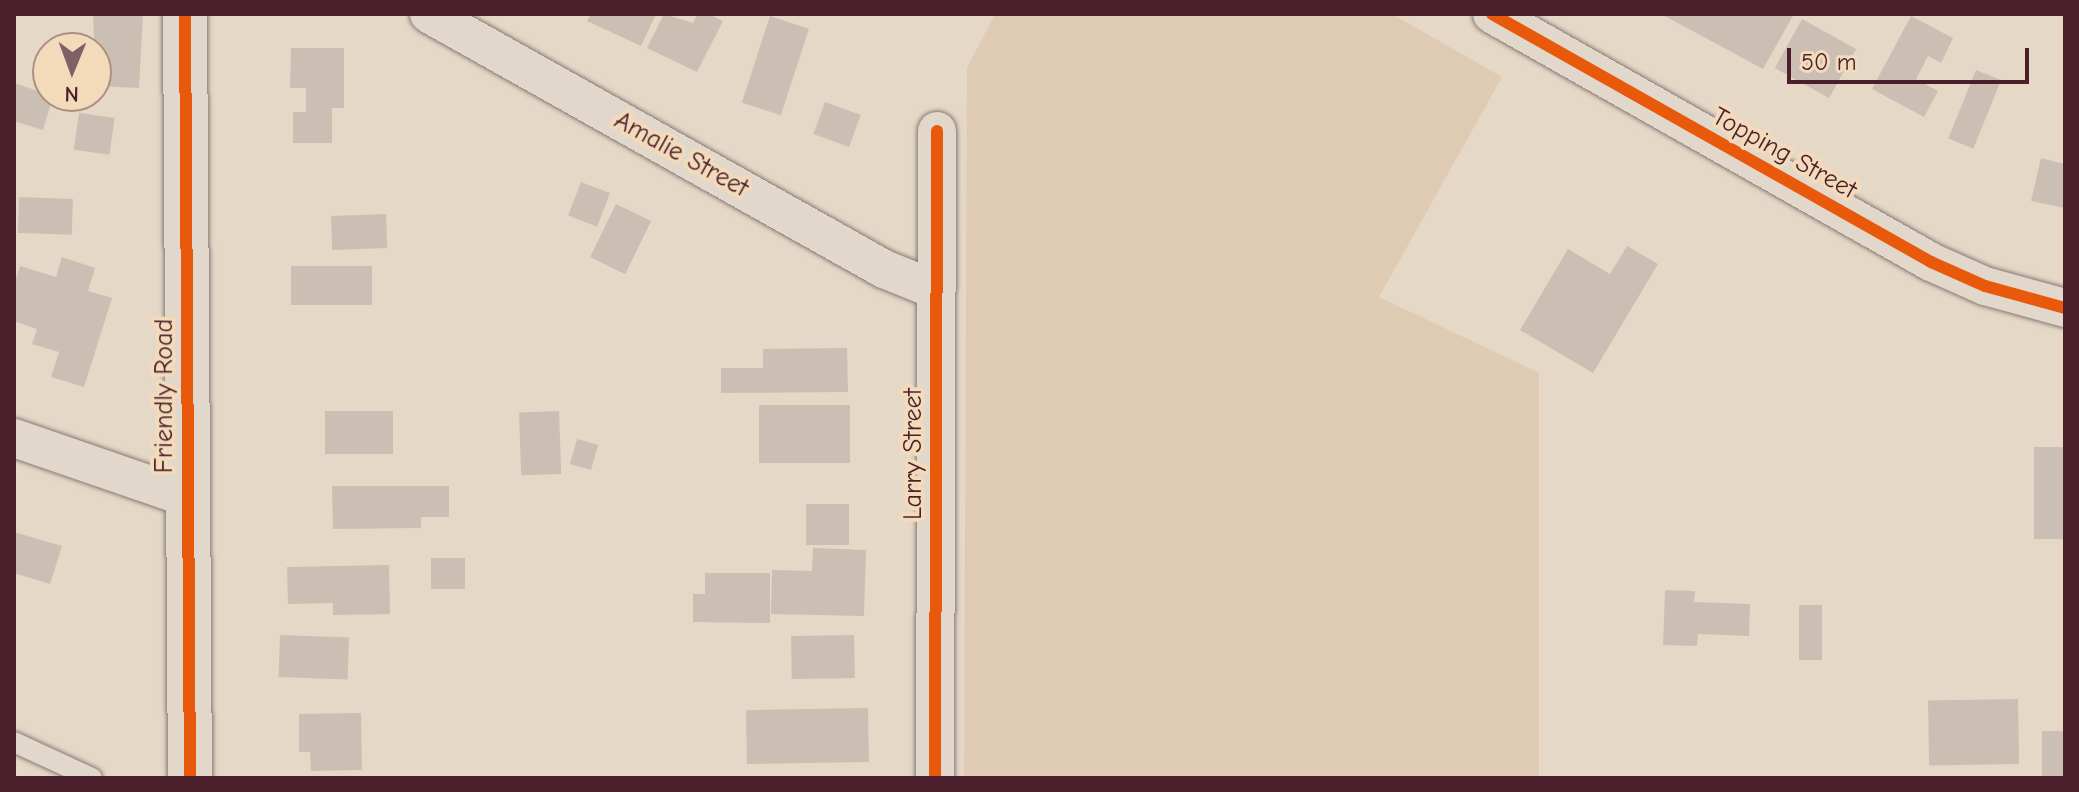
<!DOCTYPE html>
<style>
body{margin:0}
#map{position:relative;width:2079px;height:792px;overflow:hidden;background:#e5d8c7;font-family:"Comic Neue",sans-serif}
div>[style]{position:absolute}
.green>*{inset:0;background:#dfcab4}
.building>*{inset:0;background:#cbbfb4;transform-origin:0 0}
.roads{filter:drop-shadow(0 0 2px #887a74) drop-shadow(0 0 2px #887a74)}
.service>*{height:20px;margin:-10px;padding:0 10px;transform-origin:10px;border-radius:10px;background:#e1d7cb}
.minor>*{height:38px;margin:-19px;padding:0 19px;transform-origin:19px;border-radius:19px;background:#e1d7cb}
.tertiary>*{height:44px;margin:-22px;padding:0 22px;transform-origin:22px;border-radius:22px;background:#e1d7cb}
.cycleway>*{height:12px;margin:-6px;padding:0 6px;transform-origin:6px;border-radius:6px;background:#e8590c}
span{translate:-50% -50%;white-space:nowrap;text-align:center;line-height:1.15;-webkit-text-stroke:8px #f2daba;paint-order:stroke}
.street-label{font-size:26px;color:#4a1f2b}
.frame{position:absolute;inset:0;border:16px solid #4a1f2b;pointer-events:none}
.north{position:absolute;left:32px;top:32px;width:80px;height:80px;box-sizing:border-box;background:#f2daba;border:2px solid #af8f81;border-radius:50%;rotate:181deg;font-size:22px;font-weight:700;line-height:32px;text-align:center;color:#4a1f2b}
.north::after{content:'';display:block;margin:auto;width:28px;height:36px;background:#806062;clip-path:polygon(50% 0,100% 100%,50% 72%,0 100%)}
.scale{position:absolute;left:1787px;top:48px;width:242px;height:36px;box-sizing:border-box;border:4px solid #4a1f2b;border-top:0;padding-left:10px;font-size:24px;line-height:28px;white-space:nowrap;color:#4a1f2b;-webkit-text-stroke:6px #f2daba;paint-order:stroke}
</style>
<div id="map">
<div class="green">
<i style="clip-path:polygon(995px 14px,1392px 14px,1502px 77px,1379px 297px,1539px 373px,1539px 778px,964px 778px,967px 68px)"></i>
</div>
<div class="building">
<i style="clip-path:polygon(93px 14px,143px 14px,139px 88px,96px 86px)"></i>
<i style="clip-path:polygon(591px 14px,656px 14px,641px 46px,587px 21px)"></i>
<i style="clip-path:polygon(664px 14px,693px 23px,697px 14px,708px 14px,723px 21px,697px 72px,647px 48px)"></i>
<i style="clip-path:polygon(1661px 14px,1794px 14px,1763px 69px)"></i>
<i style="left:770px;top:16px;width:41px;height:91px;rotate:18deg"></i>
<i style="clip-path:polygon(1911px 16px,1953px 38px,1941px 63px,1928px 56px,1916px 79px,1938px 91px,1924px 117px,1872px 89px)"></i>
<i style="left:1802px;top:19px;width:62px;height:56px;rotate:29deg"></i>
<i style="clip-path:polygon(291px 48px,344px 48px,344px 108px,332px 108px,332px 143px,293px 143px,293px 112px,306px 112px,306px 88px,290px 88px)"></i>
<i style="left:1976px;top:70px;width:27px;height:74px;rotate:22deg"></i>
<i style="clip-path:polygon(14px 83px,53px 96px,43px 130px,14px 121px)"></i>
<i style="left:825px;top:102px;width:38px;height:34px;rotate:20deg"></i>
<i style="left:79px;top:113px;width:36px;height:37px;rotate:8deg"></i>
<i style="clip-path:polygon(2041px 158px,2065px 164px,2065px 208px,2031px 201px)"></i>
<i style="left:581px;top:182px;width:31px;height:36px;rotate:21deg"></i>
<i style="left:19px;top:197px;width:54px;height:36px;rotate:2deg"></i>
<i style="left:616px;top:204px;width:39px;height:59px;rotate:26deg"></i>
<i style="left:386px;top:214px;width:34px;height:55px;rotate:88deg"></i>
<i style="clip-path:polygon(1627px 246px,1658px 264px,1593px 373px,1520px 330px,1568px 249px,1610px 274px)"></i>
<i style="clip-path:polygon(62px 257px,95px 268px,88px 291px,112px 298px,84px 387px,51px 377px,59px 352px,32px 344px,37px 329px,14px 321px,14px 285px,20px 266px,56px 277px)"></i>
<i style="left:372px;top:266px;width:39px;height:81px;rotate:90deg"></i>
<i style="clip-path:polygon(847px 348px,848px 392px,721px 393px,721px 368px,763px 368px,763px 349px)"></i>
<i style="left:850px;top:405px;width:58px;height:91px;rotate:90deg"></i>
<i style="left:393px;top:411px;width:43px;height:68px;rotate:90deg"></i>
<i style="left:559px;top:411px;width:63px;height:40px;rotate:88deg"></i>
<i style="left:577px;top:439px;width:22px;height:26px;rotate:16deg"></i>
<i style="left:2034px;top:447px;width:31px;height:92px"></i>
<i style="clip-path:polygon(332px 486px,449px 486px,449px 517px,421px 517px,421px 528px,333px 529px)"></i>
<i style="left:806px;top:504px;width:43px;height:41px"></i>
<i style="clip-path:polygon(14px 532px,62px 546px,50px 584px,14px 573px)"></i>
<i style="clip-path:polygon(813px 548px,866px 550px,864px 616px,771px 614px,772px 570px,812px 571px)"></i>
<i style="left:431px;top:558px;width:34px;height:31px"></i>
<i style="clip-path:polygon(389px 565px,390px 614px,333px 615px,333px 603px,288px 604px,287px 567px)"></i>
<i style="clip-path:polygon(705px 573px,770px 573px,770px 623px,693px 622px,693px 594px,705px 594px)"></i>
<i style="clip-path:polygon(1665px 590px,1695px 591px,1694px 602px,1750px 604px,1749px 636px,1698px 634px,1697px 646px,1663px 645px)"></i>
<i style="left:1799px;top:605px;width:23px;height:55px"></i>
<i style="left:280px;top:635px;width:69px;height:42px;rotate:2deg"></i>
<i style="left:854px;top:635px;width:43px;height:63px;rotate:89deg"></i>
<i style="left:2018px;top:699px;width:65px;height:90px;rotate:89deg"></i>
<i style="left:868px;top:708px;width:54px;height:122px;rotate:89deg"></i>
<i style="clip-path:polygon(361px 713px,362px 770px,311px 771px,310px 752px,299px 752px,299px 714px)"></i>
<i style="left:2042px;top:731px;width:23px;height:47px"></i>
</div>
<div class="roads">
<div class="service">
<i style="left:14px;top:742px;width:86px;rotate:24.8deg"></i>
</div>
<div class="minor">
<i style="left:429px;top:14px;width:522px;rotate:29.27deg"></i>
<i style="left:884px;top:269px;width:56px;rotate:22deg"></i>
<i style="left:1492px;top:14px;width:504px;rotate:29.46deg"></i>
<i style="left:1931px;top:262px;width:59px;rotate:24deg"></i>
<i style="left:1985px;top:286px;width:83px;rotate:15.4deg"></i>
<i style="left:14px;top:438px;width:184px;rotate:19deg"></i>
<i style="left:935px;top:778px;width:647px;rotate:-89.82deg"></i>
</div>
<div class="tertiary">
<i style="left:185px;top:14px;width:764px;rotate:89.63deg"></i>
</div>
</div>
<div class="cycleway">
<i style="left:185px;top:14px;width:764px;rotate:89.63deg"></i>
<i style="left:1492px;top:14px;width:504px;rotate:29.46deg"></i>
<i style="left:1931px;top:262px;width:59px;rotate:24deg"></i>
<i style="left:1985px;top:286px;width:83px;rotate:15.4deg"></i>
<i style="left:935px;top:778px;width:647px;rotate:-89.82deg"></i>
</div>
<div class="street-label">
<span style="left:1784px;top:154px;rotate:29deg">Topping Street</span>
<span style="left:681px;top:155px;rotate:29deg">Amalie Street</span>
<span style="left:165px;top:396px;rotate:-90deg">Friendly Road</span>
<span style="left:914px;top:454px;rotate:-90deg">Larry Street</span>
</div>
<div class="frame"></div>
<div class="north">N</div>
<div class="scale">50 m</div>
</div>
